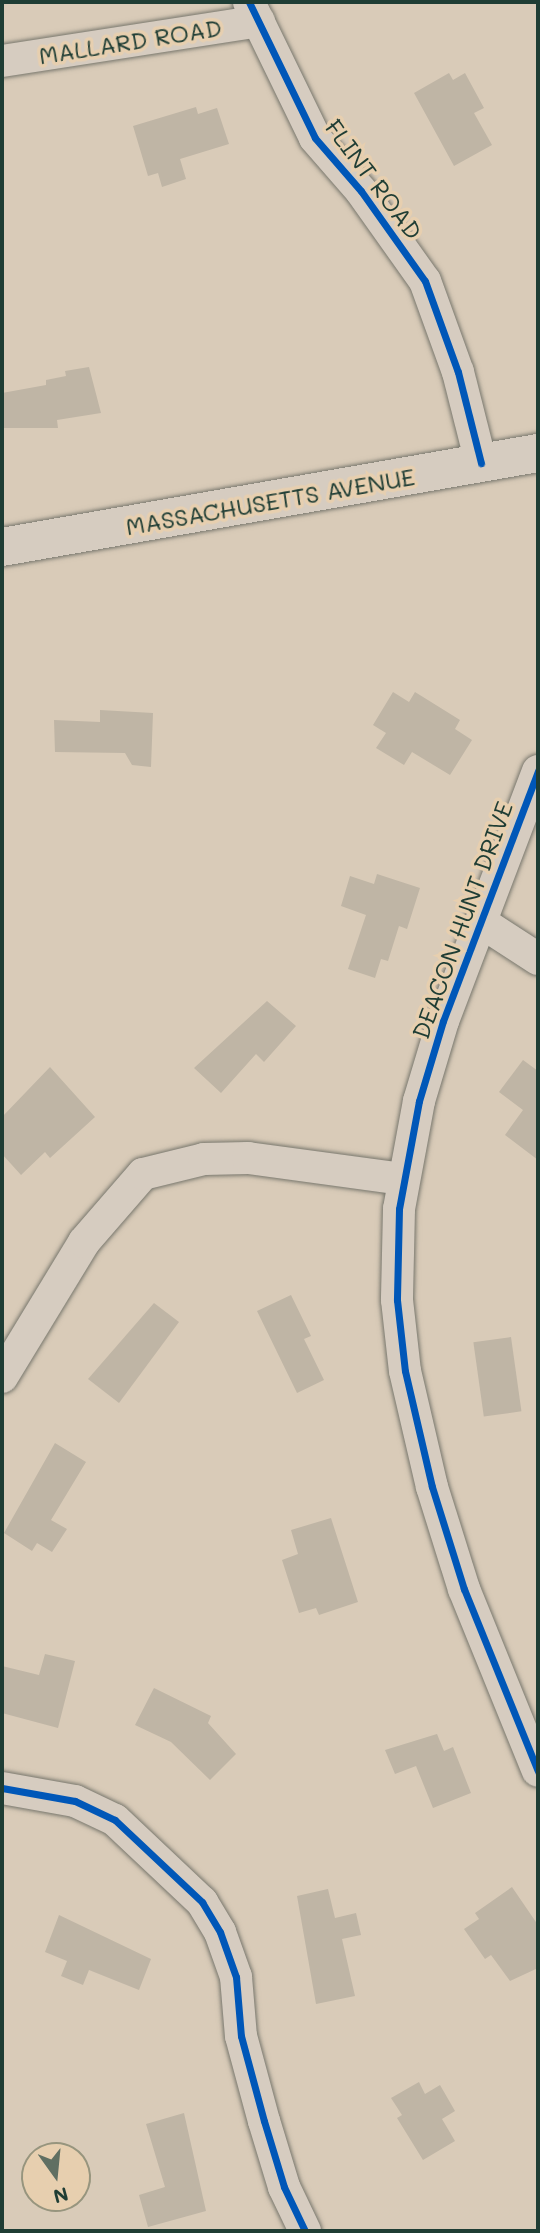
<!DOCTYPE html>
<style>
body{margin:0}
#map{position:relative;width:540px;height:2233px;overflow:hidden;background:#d9cbb8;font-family:Mali,sans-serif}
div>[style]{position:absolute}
.building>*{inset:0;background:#bfb5a5;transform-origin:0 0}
.roads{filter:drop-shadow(0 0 2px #78776d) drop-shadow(0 0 2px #78776d)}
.street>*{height:32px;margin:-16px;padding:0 16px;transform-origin:16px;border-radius:16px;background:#d6ccc0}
.secondary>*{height:38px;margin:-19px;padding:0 19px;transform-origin:19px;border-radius:19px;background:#d6ccc0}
.cycleway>*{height:7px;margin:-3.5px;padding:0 3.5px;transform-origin:3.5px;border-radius:3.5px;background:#0057b8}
span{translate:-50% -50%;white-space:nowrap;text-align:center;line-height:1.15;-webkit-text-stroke:7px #e7cfaf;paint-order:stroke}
.street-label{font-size:24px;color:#1f3d34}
.frame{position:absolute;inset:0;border:4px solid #1f3d34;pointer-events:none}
.north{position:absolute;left:21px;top:2142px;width:70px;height:70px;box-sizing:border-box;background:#e7cfaf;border:2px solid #97957e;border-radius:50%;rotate:165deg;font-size:19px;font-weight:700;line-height:28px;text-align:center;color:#1f3d34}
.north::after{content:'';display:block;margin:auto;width:24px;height:32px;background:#606f62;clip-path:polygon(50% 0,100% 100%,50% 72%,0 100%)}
</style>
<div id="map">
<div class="building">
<i style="clip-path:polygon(449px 73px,453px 80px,465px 73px,484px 108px,474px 113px,492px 145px,454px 166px,414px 93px)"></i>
<i style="clip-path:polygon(196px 107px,198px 114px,217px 108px,229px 144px,180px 159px,186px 179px,162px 187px,158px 173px,148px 176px,133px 126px)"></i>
<i style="clip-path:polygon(89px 367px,101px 413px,57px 420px,58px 428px,2px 428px,2px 393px,46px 385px,46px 380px,66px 376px,65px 371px)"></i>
<i style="clip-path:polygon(393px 692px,409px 702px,415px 692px,460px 720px,455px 729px,472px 740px,450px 775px,412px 752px,404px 765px,376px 748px,386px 733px,373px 725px)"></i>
<i style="clip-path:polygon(100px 710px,153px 713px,151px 767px,132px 765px,125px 753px,55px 752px,54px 720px,100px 722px)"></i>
<i style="clip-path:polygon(377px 874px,420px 888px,407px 929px,399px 926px,388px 961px,381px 959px,375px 978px,348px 969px,366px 915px,341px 906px,350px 876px,374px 884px)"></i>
<i style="clip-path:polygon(267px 1001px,296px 1026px,264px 1062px,256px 1054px,221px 1093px,194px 1068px)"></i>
<i style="clip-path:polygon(523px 1060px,538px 1071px,538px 1160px,505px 1135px,523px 1110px,499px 1092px)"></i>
<i style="clip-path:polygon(50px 1067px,95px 1117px,50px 1158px,45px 1152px,21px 1175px,2px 1154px,2px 1117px)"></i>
<i style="clip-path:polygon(291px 1295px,311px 1336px,304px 1339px,324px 1380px,297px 1393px,257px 1311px)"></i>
<i style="clip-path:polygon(154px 1303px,179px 1322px,119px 1403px,88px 1379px)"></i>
<i style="left:511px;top:1337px;width:75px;height:38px;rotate:82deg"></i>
<i style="clip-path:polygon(55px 1443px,86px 1462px,51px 1520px,67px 1529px,52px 1552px,37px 1543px,32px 1551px,4px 1533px)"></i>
<i style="clip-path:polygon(331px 1518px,358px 1602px,319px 1615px,316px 1608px,299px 1613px,282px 1560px,298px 1554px,291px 1530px)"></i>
<i style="clip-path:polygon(45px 1654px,75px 1661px,58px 1728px,2px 1713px,2px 1666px,39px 1675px)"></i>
<i style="clip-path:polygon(154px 1688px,211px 1716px,208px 1723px,236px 1754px,210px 1780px,171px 1742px,135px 1725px)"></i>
<i style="clip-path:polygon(437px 1734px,444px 1751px,453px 1747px,471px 1793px,433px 1808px,416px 1766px,395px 1774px,385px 1750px)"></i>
<i style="clip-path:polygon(512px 1887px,538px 1925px,538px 1968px,510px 1981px,491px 1955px,485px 1959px,464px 1929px,479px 1919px,475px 1913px)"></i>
<i style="clip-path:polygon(328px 1889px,335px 1918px,356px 1913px,361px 1935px,342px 1939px,355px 1996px,316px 2004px,297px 1896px)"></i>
<i style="clip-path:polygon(59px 1915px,151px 1959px,139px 1990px,89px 1970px,83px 1985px,61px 1976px,67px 1961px,45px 1952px)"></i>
<i style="clip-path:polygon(419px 2082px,425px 2094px,440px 2085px,455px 2111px,442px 2119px,455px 2141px,423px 2160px,397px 2118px,402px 2115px,391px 2098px)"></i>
<i style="clip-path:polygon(184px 2113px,206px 2211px,148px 2227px,139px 2195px,165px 2187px,146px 2124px)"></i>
</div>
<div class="roads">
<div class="street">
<i style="left:249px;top:2px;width:151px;rotate:64.1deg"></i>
<i style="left:315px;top:138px;width:70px;rotate:49deg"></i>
<i style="left:361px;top:191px;width:110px;rotate:54.6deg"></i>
<i style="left:425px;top:281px;width:97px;rotate:70.1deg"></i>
<i style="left:458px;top:372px;width:94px;rotate:75.8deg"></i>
<i style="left:2px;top:61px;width:260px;rotate:-8.8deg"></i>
<i style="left:538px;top:771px;width:267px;rotate:110.8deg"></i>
<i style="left:443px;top:1021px;width:84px;rotate:106.7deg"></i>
<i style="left:419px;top:1101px;width:110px;rotate:100.5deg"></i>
<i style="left:399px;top:1209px;width:91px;rotate:91.3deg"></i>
<i style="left:397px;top:1300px;width:71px;rotate:83.6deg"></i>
<i style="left:405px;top:1371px;width:119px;rotate:76.9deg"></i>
<i style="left:432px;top:1487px;width:107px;rotate:72.6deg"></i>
<i style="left:464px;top:1589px;width:196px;rotate:67.9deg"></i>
<i style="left:481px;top:922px;width:68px;rotate:33deg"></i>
<i style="left:2px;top:1377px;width:158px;rotate:-58.7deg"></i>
<i style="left:84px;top:1242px;width:90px;rotate:-49.1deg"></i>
<i style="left:143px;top:1174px;width:63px;rotate:-13.8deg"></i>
<i style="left:204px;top:1159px;width:44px;rotate:-1.3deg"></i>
<i style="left:248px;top:1158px;width:157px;rotate:7.7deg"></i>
<i style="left:2px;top:1788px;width:74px;rotate:10.1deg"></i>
<i style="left:75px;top:1801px;width:44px;rotate:25.4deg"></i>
<i style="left:115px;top:1820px;width:120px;rotate:43.3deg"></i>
<i style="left:202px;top:1902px;width:35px;rotate:59deg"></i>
<i style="left:220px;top:1932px;width:48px;rotate:70.4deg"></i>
<i style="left:236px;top:1977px;width:59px;rotate:85.2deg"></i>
<i style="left:241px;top:2036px;width:88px;rotate:74.9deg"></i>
<i style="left:264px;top:2121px;width:69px;rotate:73.1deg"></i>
<i style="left:284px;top:2187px;width:49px;rotate:64.5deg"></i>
</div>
<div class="secondary">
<i style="left:2px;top:547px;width:544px;rotate:-9.95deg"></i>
</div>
</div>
<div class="cycleway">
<i style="left:249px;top:2px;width:151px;rotate:64.1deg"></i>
<i style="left:315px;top:138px;width:70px;rotate:49deg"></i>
<i style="left:361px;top:191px;width:110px;rotate:54.6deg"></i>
<i style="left:425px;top:281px;width:97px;rotate:70.1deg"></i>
<i style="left:458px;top:372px;width:94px;rotate:75.8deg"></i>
<i style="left:538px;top:771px;width:267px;rotate:110.8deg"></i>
<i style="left:443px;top:1021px;width:84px;rotate:106.7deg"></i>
<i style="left:419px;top:1101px;width:110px;rotate:100.5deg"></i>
<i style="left:399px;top:1209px;width:91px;rotate:91.3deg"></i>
<i style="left:397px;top:1300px;width:71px;rotate:83.6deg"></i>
<i style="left:405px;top:1371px;width:119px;rotate:76.9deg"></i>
<i style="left:432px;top:1487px;width:107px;rotate:72.6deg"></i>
<i style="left:464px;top:1589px;width:196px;rotate:67.9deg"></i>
<i style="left:2px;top:1788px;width:74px;rotate:10.1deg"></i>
<i style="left:75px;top:1801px;width:44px;rotate:25.4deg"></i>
<i style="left:115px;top:1820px;width:120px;rotate:43.3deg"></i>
<i style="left:202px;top:1902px;width:35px;rotate:59deg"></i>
<i style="left:220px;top:1932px;width:48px;rotate:70.4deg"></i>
<i style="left:236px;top:1977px;width:59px;rotate:85.2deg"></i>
<i style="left:241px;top:2036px;width:88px;rotate:74.9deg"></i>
<i style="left:264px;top:2121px;width:69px;rotate:73.1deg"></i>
<i style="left:284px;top:2187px;width:49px;rotate:64.5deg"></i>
</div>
<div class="street-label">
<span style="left:130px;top:41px;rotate:-9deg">MALLARD ROAD</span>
<span style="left:374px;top:179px;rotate:53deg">FLINT ROAD</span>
<span style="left:270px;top:501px;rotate:-10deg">MASSACHUSETTS AVENUE</span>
<span style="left:462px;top:920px;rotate:-70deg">DEACON HUNT DRIVE</span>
</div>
<div class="frame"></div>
<div class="north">N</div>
</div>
